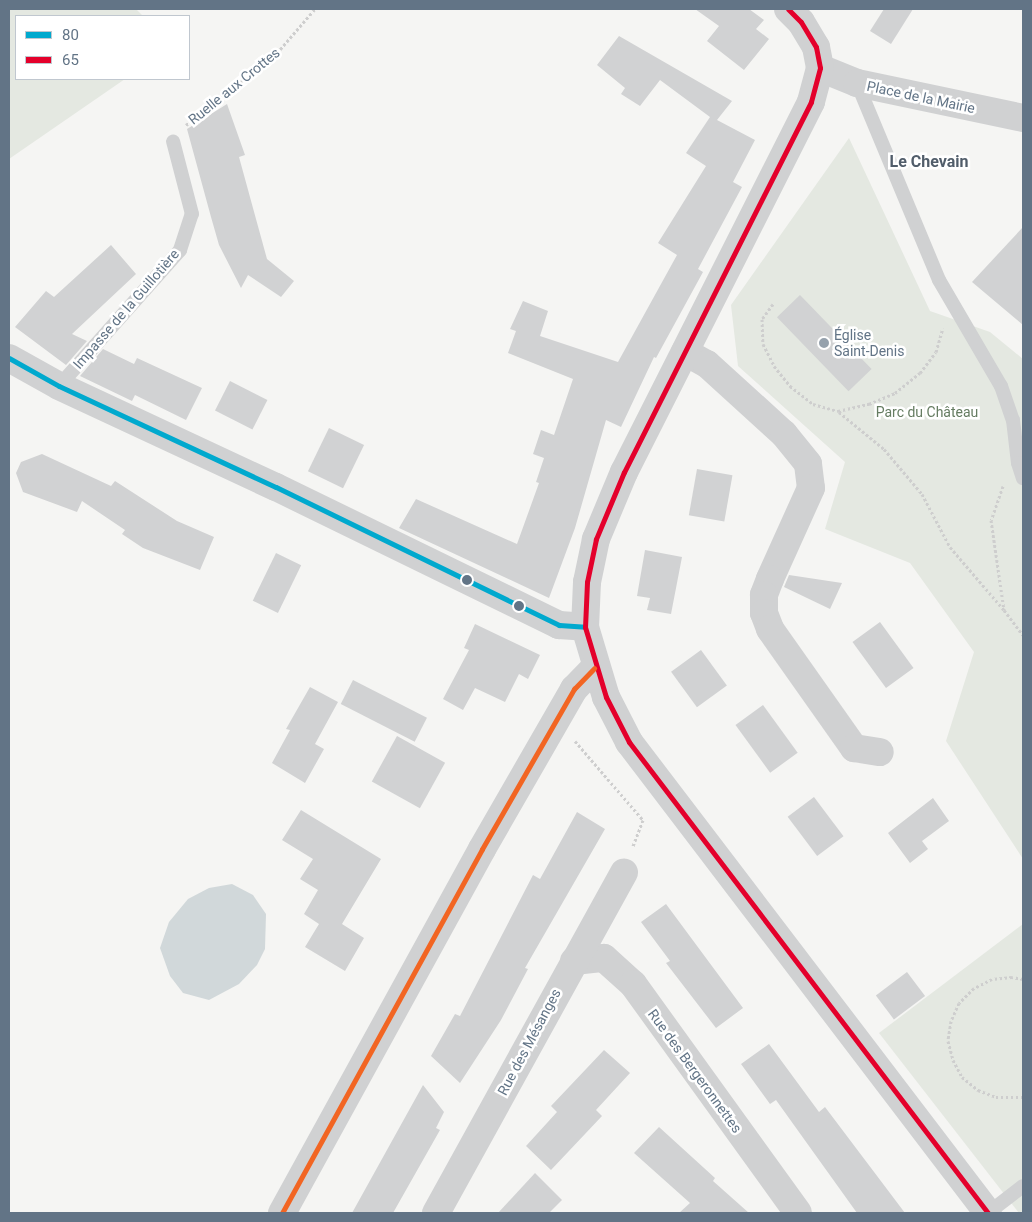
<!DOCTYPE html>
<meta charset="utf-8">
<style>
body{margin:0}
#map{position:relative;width:1032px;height:1222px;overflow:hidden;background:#f5f5f3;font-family:Roboto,sans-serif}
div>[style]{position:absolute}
.green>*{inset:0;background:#e4e8e1}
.water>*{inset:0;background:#d1d8da}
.building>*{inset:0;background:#d1d2d3;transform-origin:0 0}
.path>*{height:3px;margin-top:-1.5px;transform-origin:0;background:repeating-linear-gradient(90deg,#cecece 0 2.5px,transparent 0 5px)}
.service>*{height:14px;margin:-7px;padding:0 7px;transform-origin:7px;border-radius:7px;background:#d0d1d2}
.minor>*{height:28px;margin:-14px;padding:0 14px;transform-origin:14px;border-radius:14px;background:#d0d1d2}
.tertiary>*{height:28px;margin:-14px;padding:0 14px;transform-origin:14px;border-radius:14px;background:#d0d1d2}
.bus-1>*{height:5px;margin:-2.5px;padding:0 2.5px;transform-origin:2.5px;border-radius:2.5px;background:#00a9ce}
.bus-2>*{height:5px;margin:-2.5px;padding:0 2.5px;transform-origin:2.5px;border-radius:2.5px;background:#e4002b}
.bus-3>*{height:5px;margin:-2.5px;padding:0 2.5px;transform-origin:2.5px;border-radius:2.5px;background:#f26522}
.dots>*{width:14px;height:14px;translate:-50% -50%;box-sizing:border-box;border:2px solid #fff;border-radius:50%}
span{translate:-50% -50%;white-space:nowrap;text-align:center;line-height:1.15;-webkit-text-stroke:5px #fff;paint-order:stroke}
.street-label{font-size:14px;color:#627486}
.poi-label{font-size:14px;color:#627486}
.left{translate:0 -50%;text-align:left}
.park-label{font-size:14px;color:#657c61}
.quarter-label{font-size:16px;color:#515d6a;font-weight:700}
.frame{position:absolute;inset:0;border:10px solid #627486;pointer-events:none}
.legend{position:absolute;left:15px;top:15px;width:175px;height:65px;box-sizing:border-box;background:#fff;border:1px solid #c0c7cf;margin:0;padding:6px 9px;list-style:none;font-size:15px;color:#627486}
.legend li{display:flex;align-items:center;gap:10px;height:25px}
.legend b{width:25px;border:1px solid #c0c7cf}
</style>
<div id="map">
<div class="green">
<i style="clip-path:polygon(9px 9px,136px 9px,143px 16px,16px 16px,16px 79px,125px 79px,9px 159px)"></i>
<i style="clip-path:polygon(849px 138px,930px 311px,990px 332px,1023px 359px,1023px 859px,946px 741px,974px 652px,910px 563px,825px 529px,845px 462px,738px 366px,731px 305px)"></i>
<i style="clip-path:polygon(1023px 924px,1023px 1213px,1019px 1213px,879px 1033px)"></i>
</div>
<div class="water">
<i style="clip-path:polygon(232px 884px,253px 895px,266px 914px,265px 949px,257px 965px,239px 984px,209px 1000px,183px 993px,170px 976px,160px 948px,169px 922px,188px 899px,209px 888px)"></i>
</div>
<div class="building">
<i style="clip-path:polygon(695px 9px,749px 9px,764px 20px,756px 29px,769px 39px,744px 70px,707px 41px,719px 26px)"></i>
<i style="clip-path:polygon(884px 9px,913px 9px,891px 44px,870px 31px)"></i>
<i style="clip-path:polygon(619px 36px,732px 101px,717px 120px,755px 140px,733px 182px,742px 187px,698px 269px,703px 272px,656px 358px,654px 357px,621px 427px,606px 420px,575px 528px,549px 598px,399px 528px,416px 499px,517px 544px,539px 483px,536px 482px,544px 458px,533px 454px,541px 430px,554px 435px,573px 379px,508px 353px,516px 331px,510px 329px,523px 301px,548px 311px,540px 336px,618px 362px,677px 255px,658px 243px,706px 166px,686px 153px,710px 117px,660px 80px,640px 106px,621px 94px,625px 88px,597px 65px)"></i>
<i style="clip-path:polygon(227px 104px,245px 155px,239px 157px,267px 259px,294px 281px,281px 297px,248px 275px,241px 288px,219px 245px,211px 217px,187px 129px)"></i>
<i style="clip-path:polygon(1023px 227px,1023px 325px,972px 282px)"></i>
<i style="clip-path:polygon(111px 245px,136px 274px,72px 334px,87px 341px,66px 365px,15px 327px,46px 291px,54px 297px)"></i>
<i style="left:800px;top:295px;width:103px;height:32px;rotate:46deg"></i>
<i style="clip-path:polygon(103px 349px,134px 364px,137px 358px,202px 388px,186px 420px,135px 395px,132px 401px,80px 376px)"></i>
<i style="left:230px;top:381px;width:42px;height:33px;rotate:27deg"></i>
<i style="left:329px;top:428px;width:39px;height:48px;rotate:26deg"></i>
<i style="clip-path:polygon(42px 454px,111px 486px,115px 481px,177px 521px,214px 537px,200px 570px,143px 548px,122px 534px,125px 530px,82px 501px,77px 512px,23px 492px,16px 473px,21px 462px)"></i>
<i style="left:697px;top:469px;width:36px;height:47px;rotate:10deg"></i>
<i style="clip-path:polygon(645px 550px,682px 557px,671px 614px,647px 610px,650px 598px,637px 596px)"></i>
<i style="left:276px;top:553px;width:28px;height:53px;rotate:26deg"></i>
<i style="clip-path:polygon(789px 575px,842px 583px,830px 609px,784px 587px)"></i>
<i style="left:880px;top:622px;width:57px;height:34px;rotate:54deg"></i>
<i style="clip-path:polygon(475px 624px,540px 655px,528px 679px,519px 674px,505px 702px,475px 688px,463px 710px,443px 699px,469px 650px,464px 648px)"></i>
<i style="left:701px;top:650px;width:44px;height:37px;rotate:54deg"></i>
<i style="left:353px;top:680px;width:83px;height:27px;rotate:27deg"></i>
<i style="clip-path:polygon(310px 687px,338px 702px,315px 744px,324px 749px,305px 783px,272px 763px,290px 730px,286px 729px)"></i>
<i style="left:763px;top:705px;width:59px;height:34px;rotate:54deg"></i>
<i style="left:397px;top:736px;width:55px;height:52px;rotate:29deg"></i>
<i style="left:814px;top:797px;width:49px;height:33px;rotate:53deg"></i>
<i style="clip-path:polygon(933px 798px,949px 821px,922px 841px,928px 849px,910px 863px,888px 833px)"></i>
<i style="clip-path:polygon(301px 810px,381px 859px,342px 924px,364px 938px,345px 971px,305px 947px,319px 924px,304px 914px,318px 890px,300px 879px,313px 859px,282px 840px)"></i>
<i style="clip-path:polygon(577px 812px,605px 829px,525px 968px,528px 969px,501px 1020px,460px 1083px,431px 1056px,455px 1014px,460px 1016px,533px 875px,540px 879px)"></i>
<i style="clip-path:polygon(666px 904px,743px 1008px,716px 1028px,666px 963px,670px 961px,641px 922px)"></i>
<i style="left:907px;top:972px;width:30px;height:39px;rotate:53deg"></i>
<i style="clip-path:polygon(769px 1044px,819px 1112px,825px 1107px,905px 1213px,857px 1213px,776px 1100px,770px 1104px,741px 1064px)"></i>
<i style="clip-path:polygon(604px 1050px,630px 1073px,596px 1110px,602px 1116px,551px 1170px,526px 1146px,557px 1112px,551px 1106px)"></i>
<i style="clip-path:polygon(423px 1085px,444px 1112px,436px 1128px,440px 1130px,393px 1213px,352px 1213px)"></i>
<i style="clip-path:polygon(659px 1127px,715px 1178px,713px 1181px,749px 1213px,679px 1213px,690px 1203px,634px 1153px)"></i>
<i style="clip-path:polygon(535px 1173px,562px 1200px,549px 1213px,498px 1213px)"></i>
</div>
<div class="path">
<i style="left:186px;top:125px;width:116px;rotate:-38.4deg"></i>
<i style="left:277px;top:53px;width:58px;rotate:-49.2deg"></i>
<i style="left:773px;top:304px;width:19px;rotate:126deg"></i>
<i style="left:762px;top:319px;width:25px;rotate:88deg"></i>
<i style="left:763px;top:344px;width:25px;rotate:63deg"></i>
<i style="left:774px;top:366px;width:26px;rotate:51deg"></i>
<i style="left:790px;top:386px;width:29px;rotate:38deg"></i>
<i style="left:813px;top:404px;width:26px;rotate:16deg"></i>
<i style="left:838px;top:411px;width:32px;rotate:-13deg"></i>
<i style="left:869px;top:404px;width:28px;rotate:-23deg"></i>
<i style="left:895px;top:393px;width:32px;rotate:-39deg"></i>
<i style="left:920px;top:373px;width:26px;rotate:-53deg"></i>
<i style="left:936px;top:352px;width:25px;rotate:-74deg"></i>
<i style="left:839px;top:412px;width:58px;rotate:39.4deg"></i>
<i style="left:884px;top:449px;width:59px;rotate:49.8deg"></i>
<i style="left:922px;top:494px;width:60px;rotate:62.2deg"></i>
<i style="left:950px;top:547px;width:83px;rotate:49.4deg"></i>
<i style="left:1003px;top:486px;width:36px;rotate:109deg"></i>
<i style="left:991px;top:520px;width:91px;rotate:81.8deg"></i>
<i style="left:1004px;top:610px;width:31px;rotate:53deg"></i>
<i style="left:575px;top:741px;width:104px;rotate:49.3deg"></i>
<i style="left:643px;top:820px;width:28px;rotate:111deg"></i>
<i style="left:1023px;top:979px;width:11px;rotate:-170deg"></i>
<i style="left:1012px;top:977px;width:20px;rotate:174deg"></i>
<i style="left:992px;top:979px;width:20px;rotate:153deg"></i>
<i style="left:974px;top:988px;width:21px;rotate:135deg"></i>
<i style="left:959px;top:1003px;width:20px;rotate:114deg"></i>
<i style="left:951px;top:1021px;width:20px;rotate:99deg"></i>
<i style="left:948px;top:1041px;width:20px;rotate:75deg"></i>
<i style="left:953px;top:1060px;width:19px;rotate:62deg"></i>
<i style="left:962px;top:1077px;width:21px;rotate:39deg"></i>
<i style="left:978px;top:1090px;width:19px;rotate:21deg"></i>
<i style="left:996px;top:1097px;width:27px"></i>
</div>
<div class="service">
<i style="left:857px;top:83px;width:213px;rotate:67.4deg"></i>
<i style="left:939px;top:280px;width:123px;rotate:59.7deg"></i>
<i style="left:1001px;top:386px;width:36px;rotate:71deg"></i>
<i style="left:1013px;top:420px;width:43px;rotate:83.4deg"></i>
<i style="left:1018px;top:463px;width:16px;rotate:72deg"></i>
<i style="left:59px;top:386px;width:182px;rotate:-48.3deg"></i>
<i style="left:180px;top:250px;width:38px;rotate:-72deg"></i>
<i style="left:192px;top:214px;width:75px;rotate:-104.6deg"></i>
<i style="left:988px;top:1213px;width:44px;rotate:-37.6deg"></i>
</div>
<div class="minor">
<i style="left:820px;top:68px;width:40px;rotate:22deg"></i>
<i style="left:857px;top:83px;width:170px;rotate:11.9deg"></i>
<i style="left:685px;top:352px;width:25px;rotate:29deg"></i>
<i style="left:707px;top:364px;width:104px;rotate:42.3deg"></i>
<i style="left:784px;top:434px;width:38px;rotate:51deg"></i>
<i style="left:808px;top:464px;width:24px;rotate:83deg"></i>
<i style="left:811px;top:488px;width:100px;rotate:114.3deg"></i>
<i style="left:770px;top:579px;width:17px;rotate:111deg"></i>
<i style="left:764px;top:595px;width:18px;rotate:90deg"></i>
<i style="left:764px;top:613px;width:17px;rotate:69deg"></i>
<i style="left:770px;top:629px;width:146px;rotate:54.8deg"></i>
<i style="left:854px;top:748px;width:26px;rotate:9deg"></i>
<i style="left:574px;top:961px;width:30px;rotate:-6deg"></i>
<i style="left:604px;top:958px;width:39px;rotate:42deg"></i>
<i style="left:633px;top:984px;width:282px;rotate:54.2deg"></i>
<i style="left:436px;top:1213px;width:389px;rotate:-61.1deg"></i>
</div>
<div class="tertiary">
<i style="left:788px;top:9px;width:18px;rotate:45deg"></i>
<i style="left:801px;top:22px;width:29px;rotate:59deg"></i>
<i style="left:816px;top:47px;width:21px;rotate:79deg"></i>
<i style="left:820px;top:68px;width:35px;rotate:105deg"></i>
<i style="left:811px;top:102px;width:415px;rotate:116.8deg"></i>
<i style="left:624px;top:472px;width:73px;rotate:112.7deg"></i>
<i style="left:596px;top:539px;width:44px;rotate:101.8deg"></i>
<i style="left:587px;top:582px;width:45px;rotate:92.5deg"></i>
<i style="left:585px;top:627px;width:73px;rotate:73.3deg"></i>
<i style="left:606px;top:697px;width:51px;rotate:62.9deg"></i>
<i style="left:629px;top:742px;width:592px;rotate:52.69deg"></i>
<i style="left:9px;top:358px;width:57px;rotate:29.2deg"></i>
<i style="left:59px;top:386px;width:239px;rotate:25deg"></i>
<i style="left:276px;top:487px;width:315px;rotate:26deg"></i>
<i style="left:559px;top:625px;width:26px;rotate:4deg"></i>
<i style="left:282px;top:1213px;width:415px;rotate:-61.2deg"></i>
<i style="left:482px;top:849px;width:185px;rotate:-60.1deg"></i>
<i style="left:574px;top:689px;width:29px;rotate:-46deg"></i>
</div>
<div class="bus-1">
<i style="left:9px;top:358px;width:57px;rotate:29.2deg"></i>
<i style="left:59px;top:386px;width:239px;rotate:25deg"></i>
<i style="left:276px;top:487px;width:315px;rotate:26deg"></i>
<i style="left:559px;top:625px;width:26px;rotate:4deg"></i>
</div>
<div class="bus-2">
<i style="left:788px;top:9px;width:18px;rotate:45deg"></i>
<i style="left:801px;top:22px;width:29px;rotate:59deg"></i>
<i style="left:816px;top:47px;width:21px;rotate:79deg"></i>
<i style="left:820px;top:68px;width:35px;rotate:105deg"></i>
<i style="left:811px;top:102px;width:415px;rotate:116.8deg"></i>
<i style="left:624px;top:472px;width:73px;rotate:112.7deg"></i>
<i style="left:596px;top:539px;width:44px;rotate:101.8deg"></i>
<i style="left:587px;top:582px;width:45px;rotate:92.5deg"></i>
<i style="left:585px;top:627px;width:73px;rotate:73.3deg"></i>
<i style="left:606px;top:697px;width:51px;rotate:62.9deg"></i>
<i style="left:629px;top:742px;width:592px;rotate:52.69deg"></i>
</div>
<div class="bus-3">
<i style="left:282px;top:1213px;width:415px;rotate:-61.2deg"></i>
<i style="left:482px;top:849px;width:185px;rotate:-60.1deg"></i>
<i style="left:574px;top:689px;width:29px;rotate:-46deg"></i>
</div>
<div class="dots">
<i style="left:824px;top:343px;background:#95a1ac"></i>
<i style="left:467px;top:580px;background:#627486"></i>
<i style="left:519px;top:606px;background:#627486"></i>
</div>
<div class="street-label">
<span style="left:234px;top:86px;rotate:-39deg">Ruelle aux Crottes</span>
<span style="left:921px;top:97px;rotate:12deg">Place de la Mairie</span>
<span style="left:126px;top:309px;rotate:-49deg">Impasse de la Guillotière</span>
<span style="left:529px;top:1042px;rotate:-62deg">Rue des Mésanges</span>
<span style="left:695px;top:1071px;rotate:54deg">Rue des Bergeronnettes</span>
</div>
<div class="poi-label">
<span class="left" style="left:834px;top:343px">Église<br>Saint-Denis</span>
</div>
<div class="park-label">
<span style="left:927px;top:412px">Parc du Château</span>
</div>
<div class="quarter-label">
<span style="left:929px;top:162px">Le Chevain</span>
</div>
<div class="frame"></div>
<ul class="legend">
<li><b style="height:6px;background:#00a9ce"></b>80</li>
<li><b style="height:6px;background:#e4002b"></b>65</li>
</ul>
</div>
